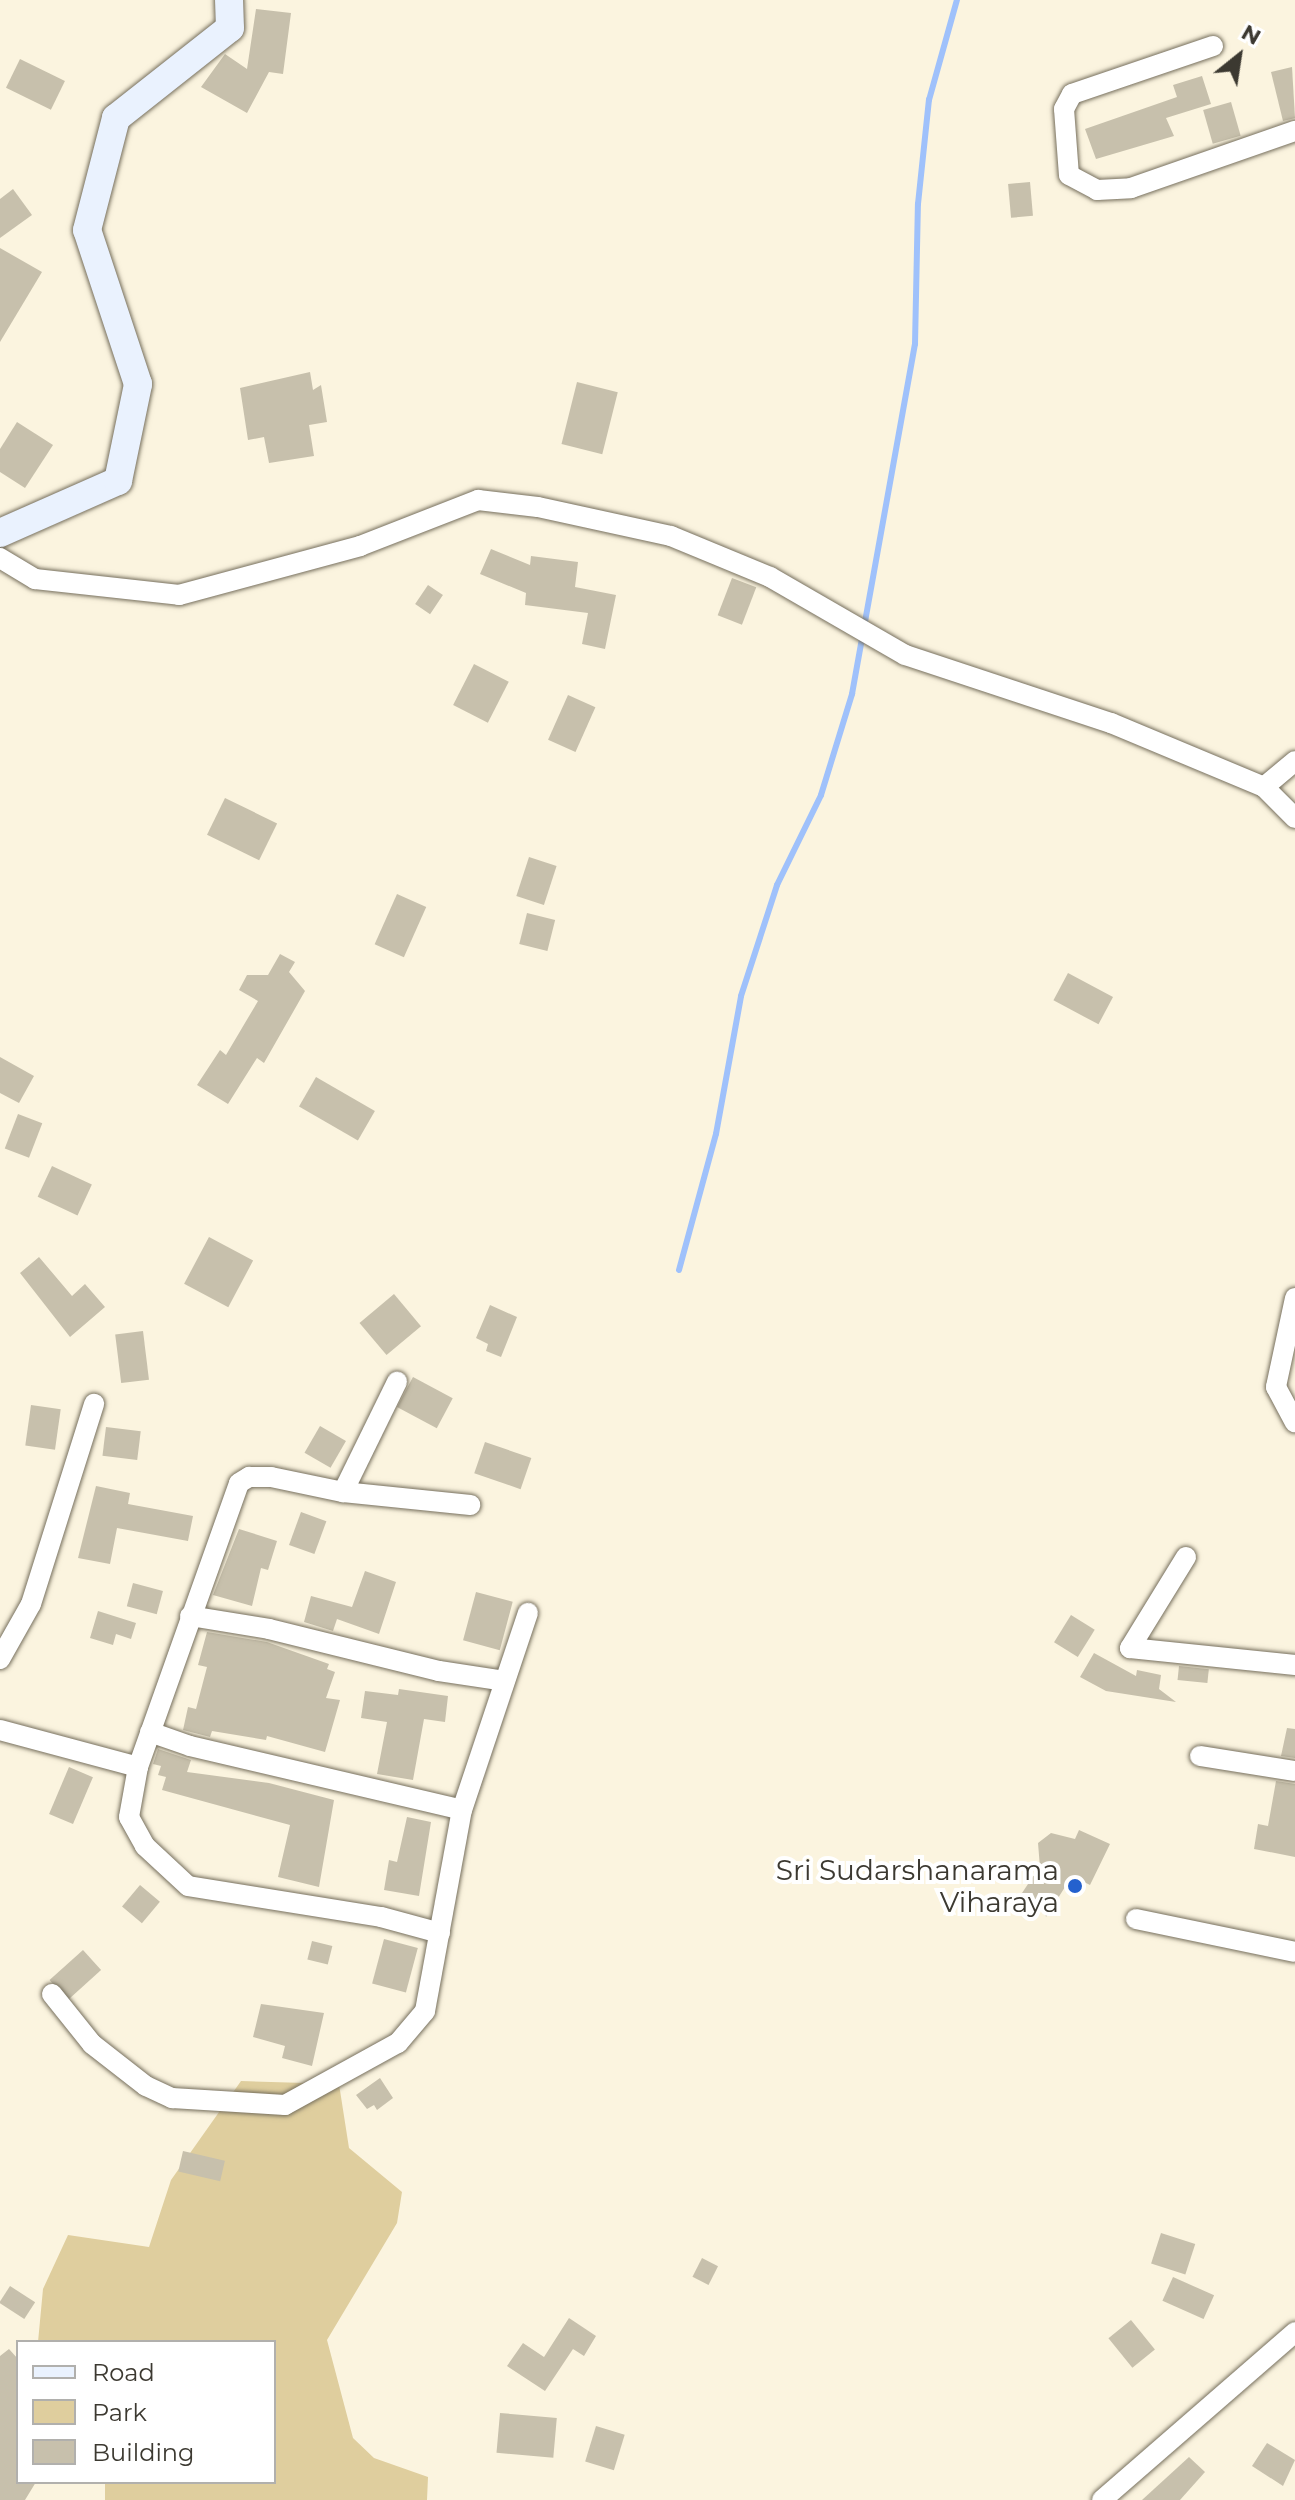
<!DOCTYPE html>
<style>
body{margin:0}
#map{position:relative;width:1295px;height:2500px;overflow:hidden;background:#fbf4df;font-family:Montserrat,sans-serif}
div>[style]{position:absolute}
.green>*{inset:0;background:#dfce9e}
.stream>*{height:6px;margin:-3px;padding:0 3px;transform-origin:3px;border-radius:3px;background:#9fc1fb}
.building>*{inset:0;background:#c7c0ac;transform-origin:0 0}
.roads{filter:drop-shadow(0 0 2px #766f5d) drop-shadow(0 0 2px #766f5d)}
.street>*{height:20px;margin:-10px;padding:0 10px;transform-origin:10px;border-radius:10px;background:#fff}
.secondary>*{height:28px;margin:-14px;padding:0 14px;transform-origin:14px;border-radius:14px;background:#eaf2fe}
.dots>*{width:22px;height:22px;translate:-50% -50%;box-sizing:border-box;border:4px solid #fff;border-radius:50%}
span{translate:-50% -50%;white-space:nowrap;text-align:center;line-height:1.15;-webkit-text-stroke:8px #fff;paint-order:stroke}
.poi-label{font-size:28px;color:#3c3931}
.right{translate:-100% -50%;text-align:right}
.legend{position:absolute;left:16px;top:2340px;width:260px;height:144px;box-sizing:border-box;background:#fff;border:2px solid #b1b0ad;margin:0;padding:10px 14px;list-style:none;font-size:24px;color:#3c3931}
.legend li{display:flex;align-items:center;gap:16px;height:40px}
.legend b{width:40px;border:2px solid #b1b0ad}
.north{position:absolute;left:1199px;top:16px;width:80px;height:80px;-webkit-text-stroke:6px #fff;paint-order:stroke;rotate:30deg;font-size:22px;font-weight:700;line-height:32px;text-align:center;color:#3c3931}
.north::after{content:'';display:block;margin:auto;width:28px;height:36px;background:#3c3931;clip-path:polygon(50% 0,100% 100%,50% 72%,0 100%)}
</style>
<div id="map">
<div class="green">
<i style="clip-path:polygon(241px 2081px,339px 2084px,349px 2148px,402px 2192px,397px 2223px,327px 2340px,353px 2438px,374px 2458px,428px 2477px,427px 2500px,105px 2500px,105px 2482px,274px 2482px,274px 2342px,38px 2342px,43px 2289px,68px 2235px,149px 2247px,171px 2180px)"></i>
</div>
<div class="stream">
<i style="left:679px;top:1270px;width:141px;rotate:-74.8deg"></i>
<i style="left:716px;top:1134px;width:140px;rotate:-79.7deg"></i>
<i style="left:741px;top:996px;width:117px;rotate:-72deg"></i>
<i style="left:777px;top:885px;width:100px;rotate:-63.9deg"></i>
<i style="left:821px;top:795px;width:106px;rotate:-72.9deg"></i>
<i style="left:852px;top:694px;width:356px;rotate:-79.8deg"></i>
<i style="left:915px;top:344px;width:140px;rotate:-88.8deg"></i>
<i style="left:918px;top:204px;width:105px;rotate:-84deg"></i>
<i style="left:929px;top:100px;width:104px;rotate:-74.4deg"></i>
</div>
<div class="building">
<i style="clip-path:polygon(256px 9px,291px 13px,283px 74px,269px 72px,247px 113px,201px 87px,225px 54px,247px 69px)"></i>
<i style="left:20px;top:59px;width:50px;height:32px;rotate:26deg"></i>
<i style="clip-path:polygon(1292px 67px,1295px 118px,1283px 121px,1271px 72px)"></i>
<i style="clip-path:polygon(1202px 76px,1211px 104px,1166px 118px,1174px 136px,1096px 159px,1085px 129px,1177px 97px,1173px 85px)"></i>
<i style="left:1231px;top:102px;width:35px;height:29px;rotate:74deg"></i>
<i style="left:1030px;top:182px;width:34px;height:22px;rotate:85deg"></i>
<i style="clip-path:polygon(13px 189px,32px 215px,0 238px,0 199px)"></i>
<i style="clip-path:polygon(0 248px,42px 272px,0 342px)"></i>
<i style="clip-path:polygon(310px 372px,313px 390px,321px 385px,327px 422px,309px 425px,314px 456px,269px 463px,264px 437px,248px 440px,240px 388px)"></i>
<i style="left:577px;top:382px;width:42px;height:64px;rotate:14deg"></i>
<i style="clip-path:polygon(17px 422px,53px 445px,25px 488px,0 472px,0 449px)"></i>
<i style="clip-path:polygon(491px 549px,530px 565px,531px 556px,578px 562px,575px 587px,616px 595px,605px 649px,582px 644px,588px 613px,525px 605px,526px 593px,480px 574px)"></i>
<i style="left:732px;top:578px;width:26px;height:40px;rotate:21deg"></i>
<i style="left:428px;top:585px;width:18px;height:23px;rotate:34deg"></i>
<i style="left:474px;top:664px;width:39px;height:46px;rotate:27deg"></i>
<i style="left:568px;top:695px;width:30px;height:49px;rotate:24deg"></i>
<i style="left:225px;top:798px;width:58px;height:41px;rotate:26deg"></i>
<i style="left:529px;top:857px;width:29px;height:41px;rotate:18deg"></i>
<i style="left:397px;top:894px;width:32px;height:55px;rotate:24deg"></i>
<i style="left:527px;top:913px;width:29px;height:32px;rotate:14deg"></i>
<i style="clip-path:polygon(280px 954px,295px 962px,289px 972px,305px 991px,264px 1063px,257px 1058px,228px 1104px,197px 1085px,220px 1050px,226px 1055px,258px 1001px,239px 990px,247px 975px,268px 975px)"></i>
<i style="left:1068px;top:973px;width:51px;height:31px;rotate:28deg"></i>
<i style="clip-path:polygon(0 1057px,34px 1076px,19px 1103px,0 1093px)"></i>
<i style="left:316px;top:1077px;width:68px;height:34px;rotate:30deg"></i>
<i style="left:18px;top:1114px;width:26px;height:37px;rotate:21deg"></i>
<i style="left:52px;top:1166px;width:44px;height:34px;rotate:25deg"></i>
<i style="left:209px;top:1237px;width:50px;height:53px;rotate:28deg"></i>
<i style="clip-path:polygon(39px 1257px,72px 1296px,85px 1284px,105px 1307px,70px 1337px,20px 1273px)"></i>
<i style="left:394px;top:1294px;width:42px;height:45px;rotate:50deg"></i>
<i style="clip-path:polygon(490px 1305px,517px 1317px,501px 1357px,486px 1351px,488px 1344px,476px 1338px)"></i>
<i style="left:143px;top:1331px;width:49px;height:28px;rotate:83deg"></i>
<i style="left:413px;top:1377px;width:45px;height:34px;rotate:28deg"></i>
<i style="left:31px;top:1405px;width:30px;height:41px;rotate:8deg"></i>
<i style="left:320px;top:1426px;width:30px;height:31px;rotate:30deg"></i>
<i style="left:106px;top:1427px;width:35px;height:29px;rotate:7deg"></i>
<i style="left:485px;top:1442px;width:49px;height:33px;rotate:19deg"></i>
<i style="clip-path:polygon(96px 1486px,130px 1493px,128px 1504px,193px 1516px,188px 1541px,117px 1528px,110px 1564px,78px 1558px)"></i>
<i style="left:301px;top:1512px;width:27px;height:35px;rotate:20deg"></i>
<i style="clip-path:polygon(239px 1529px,277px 1541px,268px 1570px,261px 1568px,252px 1606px,213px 1595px)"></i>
<i style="clip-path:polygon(365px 1571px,396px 1582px,379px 1634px,337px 1619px,333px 1631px,304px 1622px,311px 1596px,352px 1607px)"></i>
<i style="left:133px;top:1583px;width:31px;height:24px;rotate:15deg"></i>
<i style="left:476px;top:1592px;width:38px;height:50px;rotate:15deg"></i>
<i style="clip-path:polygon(98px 1611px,136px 1623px,131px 1639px,116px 1634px,113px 1645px,90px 1638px)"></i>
<i style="left:1071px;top:1615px;width:28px;height:32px;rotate:32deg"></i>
<i style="clip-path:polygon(207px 1632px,267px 1642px,329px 1664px,327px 1669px,335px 1672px,326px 1698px,340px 1700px,325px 1752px,267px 1736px,266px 1740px,212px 1731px,210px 1737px,183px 1730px,188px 1707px,196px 1709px,207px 1667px,198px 1665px)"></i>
<i style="clip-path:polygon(1094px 1653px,1136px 1676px,1137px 1670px,1161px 1675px,1159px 1689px,1176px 1702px,1106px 1691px,1080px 1677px)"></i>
<i style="left:1179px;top:1666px;width:30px;height:14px;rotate:6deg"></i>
<i style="clip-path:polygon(399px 1689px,448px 1696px,445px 1722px,424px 1719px,413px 1780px,377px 1774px,387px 1722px,361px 1718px,365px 1691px,398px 1695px)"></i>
<i style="clip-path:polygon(1287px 1728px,1295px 1729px,1295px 1758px,1281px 1756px)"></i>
<i style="clip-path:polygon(158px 1749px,191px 1760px,187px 1772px,269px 1783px,334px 1800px,319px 1887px,278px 1877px,290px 1825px,162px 1790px,166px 1777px,158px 1775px,161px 1766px,153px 1764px)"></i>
<i style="left:69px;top:1767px;width:26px;height:51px;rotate:23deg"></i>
<i style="clip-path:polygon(1276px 1781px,1295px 1784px,1295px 1857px,1254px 1849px,1258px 1824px,1268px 1826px)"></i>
<i style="clip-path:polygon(407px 1817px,431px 1822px,419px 1896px,384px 1890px,389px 1860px,397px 1862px)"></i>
<i style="clip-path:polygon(1079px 1830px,1110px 1844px,1090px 1885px,1072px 1876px,1046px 1917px,1044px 1908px,1022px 1893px,1034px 1875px,1041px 1880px,1038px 1843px,1051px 1833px,1075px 1839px)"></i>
<i style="left:140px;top:1885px;width:26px;height:28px;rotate:40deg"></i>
<i style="left:384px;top:1939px;width:35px;height:46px;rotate:15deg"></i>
<i style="left:312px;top:1941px;width:21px;height:19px;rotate:14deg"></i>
<i style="left:83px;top:1950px;width:27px;height:45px;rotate:48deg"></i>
<i style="clip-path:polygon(261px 2004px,324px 2013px,312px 2066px,282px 2058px,285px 2046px,253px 2037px)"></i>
<i style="clip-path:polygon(380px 2078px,393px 2098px,377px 2110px,374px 2105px,367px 2109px,356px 2095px)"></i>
<i style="left:183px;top:2151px;width:43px;height:21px;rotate:13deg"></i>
<i style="left:1161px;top:2233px;width:36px;height:32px;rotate:18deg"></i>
<i style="left:702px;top:2258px;width:18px;height:21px;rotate:27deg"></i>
<i style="left:1173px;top:2277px;width:45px;height:26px;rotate:24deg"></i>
<i style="left:10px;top:2286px;width:30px;height:20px;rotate:33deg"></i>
<i style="clip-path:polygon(569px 2318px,596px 2336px,584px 2356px,573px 2349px,545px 2391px,507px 2366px,523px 2343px,544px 2357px)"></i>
<i style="left:1131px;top:2320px;width:38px;height:29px;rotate:51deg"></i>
<i style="clip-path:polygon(9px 2349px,18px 2359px,18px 2482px,36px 2482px,25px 2500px,0 2500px,0 2356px)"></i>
<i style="left:500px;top:2413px;width:57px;height:40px;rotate:5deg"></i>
<i style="left:596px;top:2426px;width:30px;height:37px;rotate:17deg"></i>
<i style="clip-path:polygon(1267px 2443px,1295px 2460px,1283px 2486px,1252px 2466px)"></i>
<i style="clip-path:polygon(1189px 2457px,1205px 2472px,1180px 2500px,1142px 2500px)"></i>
</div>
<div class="roads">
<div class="street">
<i style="left:1213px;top:46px;width:149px;rotate:161.2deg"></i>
<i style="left:1072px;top:94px;width:17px;rotate:118deg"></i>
<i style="left:1064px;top:109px;width:66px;rotate:85.7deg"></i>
<i style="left:1069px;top:175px;width:32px;rotate:28deg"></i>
<i style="left:1097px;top:190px;width:34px;rotate:-3deg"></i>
<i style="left:1131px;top:188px;width:174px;rotate:-19.2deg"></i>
<i style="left:0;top:558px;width:41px;rotate:31deg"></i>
<i style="left:35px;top:579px;width:145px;rotate:6.3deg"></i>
<i style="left:179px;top:595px;width:188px;rotate:-15.1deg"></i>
<i style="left:360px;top:546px;width:127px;rotate:-21.3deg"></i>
<i style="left:478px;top:500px;width:60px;rotate:6.7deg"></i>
<i style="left:538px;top:507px;width:136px;rotate:12.3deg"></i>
<i style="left:671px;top:536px;width:107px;rotate:22.5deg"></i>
<i style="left:770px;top:577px;width:156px;rotate:30deg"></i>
<i style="left:905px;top:655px;width:217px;rotate:18.3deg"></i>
<i style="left:1111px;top:723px;width:166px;rotate:22.7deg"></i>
<i style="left:1264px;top:787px;width:44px;rotate:45deg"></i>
<i style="left:1264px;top:787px;width:40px;rotate:-40deg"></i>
<i style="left:1295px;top:1298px;width:91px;rotate:102.1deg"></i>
<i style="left:1276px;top:1387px;width:40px;rotate:62deg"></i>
<i style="left:343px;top:1492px;width:123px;rotate:-63.9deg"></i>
<i style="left:1186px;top:1557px;width:107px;rotate:121.6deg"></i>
<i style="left:1130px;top:1648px;width:166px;rotate:5.9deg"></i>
<i style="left:190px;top:1616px;width:80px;rotate:9.3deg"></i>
<i style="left:269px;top:1629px;width:175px;rotate:13.9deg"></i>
<i style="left:439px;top:1671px;width:66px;rotate:8.7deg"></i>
<i style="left:0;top:1659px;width:63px;rotate:-60.6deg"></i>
<i style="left:31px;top:1604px;width:210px;rotate:-72.5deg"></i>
<i style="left:0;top:1730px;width:143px;rotate:15deg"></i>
<i style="left:150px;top:1732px;width:42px;rotate:19.3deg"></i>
<i style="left:190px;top:1746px;width:279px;rotate:13.2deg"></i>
<i style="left:1200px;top:1756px;width:96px;rotate:9deg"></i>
<i style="left:1136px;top:1919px;width:162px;rotate:11.7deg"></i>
<i style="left:440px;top:1933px;width:61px;rotate:-164.8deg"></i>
<i style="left:381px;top:1917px;width:195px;rotate:-170.9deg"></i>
<i style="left:188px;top:1886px;width:59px;rotate:-137.1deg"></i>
<i style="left:145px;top:1846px;width:33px;rotate:-119deg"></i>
<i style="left:129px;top:1817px;width:51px;rotate:-79.8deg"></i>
<i style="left:138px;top:1767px;width:301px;rotate:-70.4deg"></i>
<i style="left:239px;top:1483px;width:12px;rotate:-31deg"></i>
<i style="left:249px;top:1477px;width:22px"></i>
<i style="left:271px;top:1477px;width:74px;rotate:11.8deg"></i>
<i style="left:343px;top:1492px;width:128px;rotate:5.8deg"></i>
<i style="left:52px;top:1994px;width:64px;rotate:51.3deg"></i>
<i style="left:92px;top:2044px;width:68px;rotate:37.9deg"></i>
<i style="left:146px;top:2086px;width:29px;rotate:25deg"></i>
<i style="left:172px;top:2098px;width:113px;rotate:3.5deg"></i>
<i style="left:285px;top:2105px;width:129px;rotate:-28.8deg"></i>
<i style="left:398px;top:2043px;width:42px;rotate:-49.8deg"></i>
<i style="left:425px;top:2011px;width:204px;rotate:-79.6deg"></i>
<i style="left:462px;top:1810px;width:208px;rotate:-71.5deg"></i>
<i style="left:1102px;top:2500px;width:256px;rotate:-41deg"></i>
</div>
<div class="secondary">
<i style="left:0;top:533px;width:129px;rotate:-23.8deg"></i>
<i style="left:118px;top:481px;width:99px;rotate:-78.3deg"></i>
<i style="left:138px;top:384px;width:162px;rotate:-108.3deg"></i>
<i style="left:87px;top:230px;width:116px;rotate:-75.5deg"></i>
<i style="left:116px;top:118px;width:145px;rotate:-38.3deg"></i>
<i style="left:230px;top:28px;width:28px;rotate:-92deg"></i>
</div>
</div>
<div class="dots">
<i style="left:1075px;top:1886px;background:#2461ce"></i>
</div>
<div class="poi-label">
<span class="right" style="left:1059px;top:1886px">Sri Sudarshanarama<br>Viharaya</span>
</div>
<ul class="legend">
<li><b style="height:10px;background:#eaf2fe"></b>Road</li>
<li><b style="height:22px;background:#dfce9e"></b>Park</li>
<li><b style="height:22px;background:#c7c0ac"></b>Building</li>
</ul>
<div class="north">N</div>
</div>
